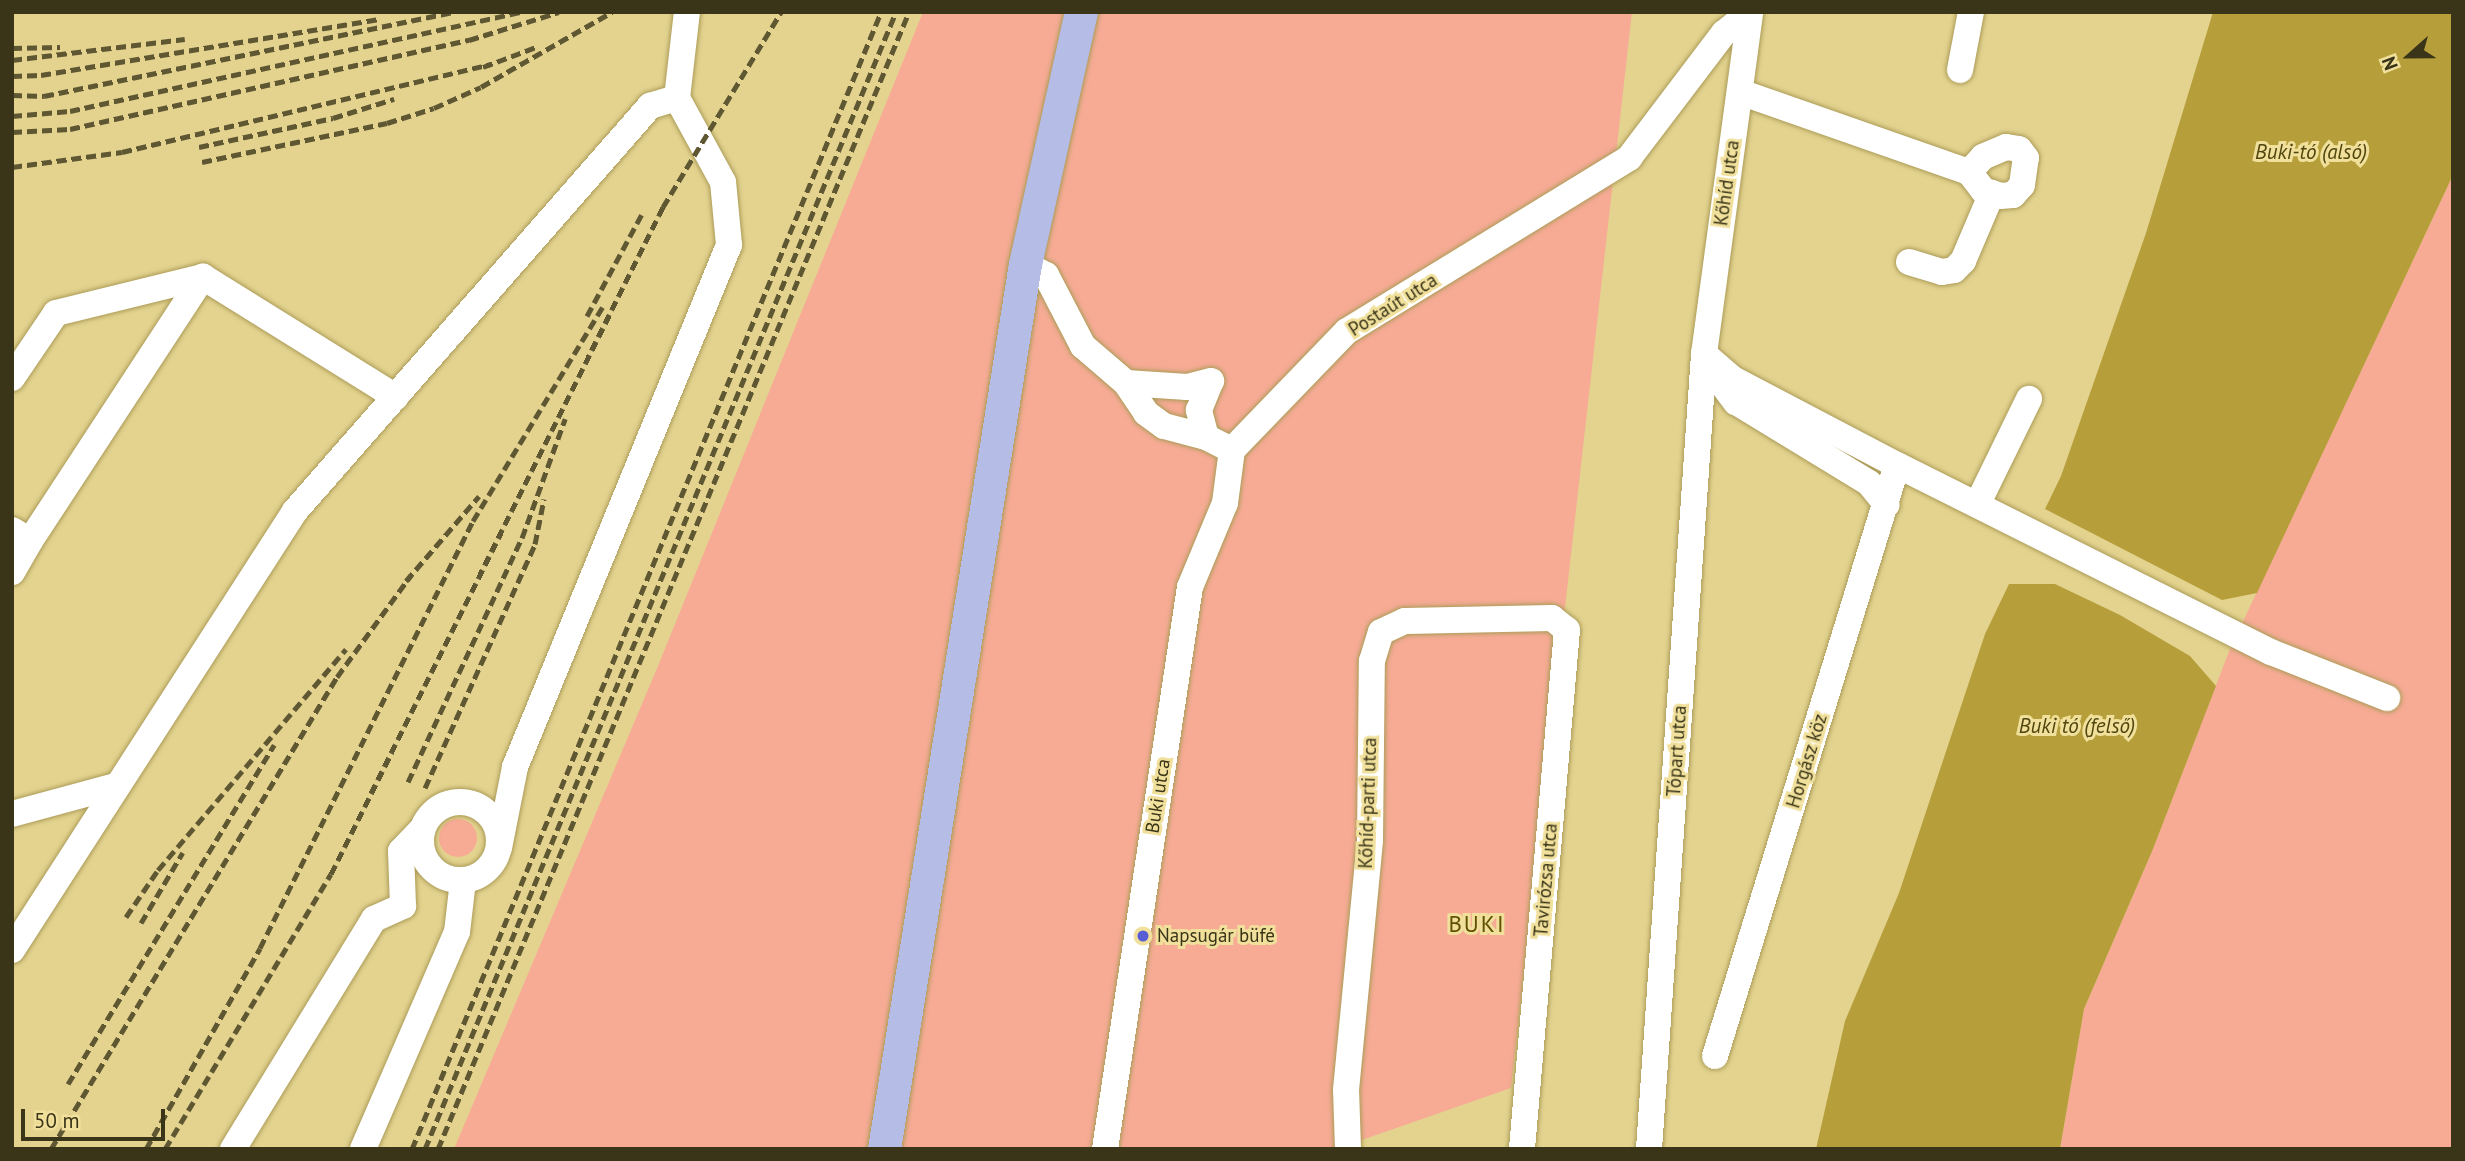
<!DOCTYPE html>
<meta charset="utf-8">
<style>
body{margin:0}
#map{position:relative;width:2465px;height:1161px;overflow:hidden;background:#e3d38f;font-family:"PT Sans",sans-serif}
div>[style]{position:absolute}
.green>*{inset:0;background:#f7ab95}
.round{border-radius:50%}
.water>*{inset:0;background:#b69f3b}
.roads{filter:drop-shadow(0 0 2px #ac9c59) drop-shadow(0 0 2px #ac9c59)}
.minor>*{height:26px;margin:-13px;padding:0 13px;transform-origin:13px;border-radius:13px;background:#fff}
.minor>.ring{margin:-13px;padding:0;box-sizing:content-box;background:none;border:26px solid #fff;border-radius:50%}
.major>*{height:33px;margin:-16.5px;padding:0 16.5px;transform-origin:16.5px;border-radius:16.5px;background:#b5bce6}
.rail>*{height:5px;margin-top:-2.5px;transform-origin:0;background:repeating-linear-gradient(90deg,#5f5732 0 10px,transparent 0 15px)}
.dots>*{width:19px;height:19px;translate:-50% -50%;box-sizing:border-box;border:4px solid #f0e09b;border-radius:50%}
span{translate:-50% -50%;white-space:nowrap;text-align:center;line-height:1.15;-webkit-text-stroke:6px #f0e09b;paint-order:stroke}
.street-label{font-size:19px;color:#3a3418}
.poi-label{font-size:19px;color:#3a3418}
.left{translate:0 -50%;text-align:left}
.water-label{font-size:21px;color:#52460f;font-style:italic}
.quarter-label{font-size:23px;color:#615103;letter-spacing:2px}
.frame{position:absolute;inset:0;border:14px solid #3a3418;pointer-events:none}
.north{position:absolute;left:2374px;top:21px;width:70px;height:70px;-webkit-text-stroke:5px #f0e09b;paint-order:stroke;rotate:249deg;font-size:19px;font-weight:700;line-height:28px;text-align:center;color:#3a3418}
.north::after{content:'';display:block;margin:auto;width:24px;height:32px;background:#3a3418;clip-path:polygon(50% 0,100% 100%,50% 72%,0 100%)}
.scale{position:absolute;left:21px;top:1109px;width:144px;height:32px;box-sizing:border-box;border:4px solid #3a3418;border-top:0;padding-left:9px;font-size:21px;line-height:24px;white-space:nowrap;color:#3a3418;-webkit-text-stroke:5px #f0e09b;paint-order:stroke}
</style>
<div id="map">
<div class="green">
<i style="clip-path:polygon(923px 12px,1632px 12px,1511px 1088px,1336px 1149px,454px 1149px,658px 666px)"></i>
<i style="clip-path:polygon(2453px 175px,2453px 1149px,2060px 1149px,2084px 1009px,2153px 849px,2230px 649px)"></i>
<i class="round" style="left:439px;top:819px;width:38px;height:38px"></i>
</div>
<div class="water">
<i style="clip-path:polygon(2213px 12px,2453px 12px,2453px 175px,2257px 593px,2222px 600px,2045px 509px,2061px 476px,2146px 233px)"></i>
<i style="clip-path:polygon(2009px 584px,2055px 584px,2120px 615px,2190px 656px,2216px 686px,2153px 849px,2084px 1009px,2060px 1149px,1816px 1149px,1845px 1021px,1899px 893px,1985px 634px)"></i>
</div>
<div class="roads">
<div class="minor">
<i style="left:1960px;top:70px;width:59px;rotate:-79.3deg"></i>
<i style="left:1740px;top:92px;width:243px;rotate:19.3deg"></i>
<i style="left:1969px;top:172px;width:23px;rotate:52deg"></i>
<i style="left:1983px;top:190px;width:18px;rotate:19deg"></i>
<i style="left:2000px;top:196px;width:13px;rotate:-4deg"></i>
<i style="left:2013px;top:195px;width:13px;rotate:-48deg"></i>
<i style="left:2022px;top:185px;width:27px;rotate:-82deg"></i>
<i style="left:2026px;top:158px;width:11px;rotate:-128deg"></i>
<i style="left:2019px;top:149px;width:13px;rotate:-171deg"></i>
<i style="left:2006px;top:147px;width:25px;rotate:157deg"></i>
<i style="left:1983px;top:157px;width:21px;rotate:133deg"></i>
<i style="left:1909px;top:262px;width:34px;rotate:17deg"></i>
<i style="left:1942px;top:272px;width:12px;rotate:-9deg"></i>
<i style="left:1954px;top:270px;width:13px;rotate:-45deg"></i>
<i style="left:1963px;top:261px;width:74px;rotate:-66.9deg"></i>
<i style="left:1025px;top:264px;width:24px;rotate:28deg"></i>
<i style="left:1046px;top:275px;width:80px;rotate:62.5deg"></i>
<i style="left:1083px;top:346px;width:57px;rotate:40.7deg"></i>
<i style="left:1126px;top:383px;width:36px;rotate:56deg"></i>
<i style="left:1146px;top:413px;width:22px;rotate:36deg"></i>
<i style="left:1164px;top:426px;width:43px;rotate:14.7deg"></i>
<i style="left:1206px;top:437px;width:29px;rotate:27deg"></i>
<i style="left:1704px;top:354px;width:38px;rotate:41deg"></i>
<i style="left:1733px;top:379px;width:185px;rotate:27.7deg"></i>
<i style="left:1897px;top:465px;width:418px;rotate:26.6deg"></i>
<i style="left:2271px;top:652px;width:125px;rotate:21.6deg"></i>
<i style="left:1713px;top:372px;width:38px;rotate:53deg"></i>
<i style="left:1736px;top:402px;width:156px;rotate:31.3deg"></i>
<i style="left:1869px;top:483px;width:28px;rotate:51deg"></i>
<i style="left:12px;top:378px;width:78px;rotate:-55.9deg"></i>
<i style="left:56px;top:313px;width:151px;rotate:-13.8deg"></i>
<i style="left:1126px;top:383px;width:61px;rotate:3.8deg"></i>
<i style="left:1187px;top:387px;width:25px;rotate:-14deg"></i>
<i style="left:1206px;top:437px;width:28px;rotate:-105deg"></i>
<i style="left:1199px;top:410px;width:31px;rotate:-68deg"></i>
<i style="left:1232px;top:450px;width:165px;rotate:-46deg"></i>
<i style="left:1347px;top:331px;width:331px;rotate:-31.5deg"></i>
<i style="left:1629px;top:158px;width:157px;rotate:-52.8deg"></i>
<i style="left:1724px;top:33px;width:33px;rotate:-39deg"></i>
<i style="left:1978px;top:503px;width:116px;rotate:-63.9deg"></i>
<i style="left:12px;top:530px;width:21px;rotate:31deg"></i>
<i style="left:30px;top:541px;width:36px;rotate:120deg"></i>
<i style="left:30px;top:541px;width:316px;rotate:-56.8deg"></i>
<i style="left:203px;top:277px;width:227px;rotate:31.9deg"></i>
<i class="ring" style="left:421px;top:802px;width:52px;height:52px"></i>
<i style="left:12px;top:814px;width:107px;rotate:-15.2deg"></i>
<i style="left:499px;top:848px;width:83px;rotate:-78.8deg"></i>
<i style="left:515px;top:767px;width:564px;rotate:-67.71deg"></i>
<i style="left:729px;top:245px;width:63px;rotate:-95.4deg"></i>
<i style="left:723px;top:182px;width:96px;rotate:-118.7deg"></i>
<i style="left:677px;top:98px;width:87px;rotate:-83.4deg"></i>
<i style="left:12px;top:950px;width:522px;rotate:-57.19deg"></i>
<i style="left:295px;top:511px;width:539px;rotate:-48.76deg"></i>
<i style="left:650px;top:106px;width:28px;rotate:-17deg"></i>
<i style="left:1715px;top:1056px;width:618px;rotate:-72.88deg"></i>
<i style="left:233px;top:1149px;width:270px;rotate:-58.5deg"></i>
<i style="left:374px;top:919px;width:32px;rotate:-24deg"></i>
<i style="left:403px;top:906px;width:55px;rotate:-92.1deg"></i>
<i style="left:401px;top:851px;width:29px;rotate:-46deg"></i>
<i style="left:363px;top:1149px;width:236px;rotate:-66.6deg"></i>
<i style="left:457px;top:932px;width:51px;rotate:-83.3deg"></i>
<i style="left:1105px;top:1149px;width:568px;rotate:-81.4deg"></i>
<i style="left:1190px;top:587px;width:91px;rotate:-67.4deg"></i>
<i style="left:1225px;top:503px;width:53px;rotate:-82.5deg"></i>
<i style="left:1348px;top:1149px;width:59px;rotate:-91.9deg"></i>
<i style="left:1346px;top:1090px;width:251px;rotate:-84.5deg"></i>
<i style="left:1370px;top:840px;width:179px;rotate:-89.4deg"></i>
<i style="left:1372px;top:661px;width:30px;rotate:-73deg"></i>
<i style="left:1381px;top:632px;width:26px;rotate:-25deg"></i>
<i style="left:1405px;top:621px;width:147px;rotate:-1.2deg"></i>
<i style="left:1552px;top:618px;width:19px;rotate:39deg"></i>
<i style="left:1567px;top:630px;width:521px;rotate:94.96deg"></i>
<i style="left:1649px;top:1149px;width:797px;rotate:-86.04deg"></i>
<i style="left:1704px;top:354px;width:345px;rotate:-82.3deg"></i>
</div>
<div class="major">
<i style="left:884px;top:1149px;width:896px;rotate:-80.95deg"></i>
<i style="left:1025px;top:264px;width:258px;rotate:-77.5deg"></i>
</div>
</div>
<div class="rail">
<i style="left:12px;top:48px;width:48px;rotate:-1.2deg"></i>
<i style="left:12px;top:60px;width:174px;rotate:-6.9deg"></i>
<i style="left:483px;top:67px;width:57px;rotate:-20.7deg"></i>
<i style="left:12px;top:76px;width:29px;rotate:-2deg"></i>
<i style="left:41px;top:75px;width:343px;rotate:-9.4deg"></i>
<i style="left:12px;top:95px;width:32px;rotate:2deg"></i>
<i style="left:44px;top:96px;width:419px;rotate:-11.6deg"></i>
<i style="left:12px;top:116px;width:58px;rotate:-4.9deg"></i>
<i style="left:70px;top:111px;width:463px;rotate:-12.4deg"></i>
<i style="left:12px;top:132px;width:58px;rotate:-3deg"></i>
<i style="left:70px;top:129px;width:409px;rotate:-12.6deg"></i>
<i style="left:469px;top:40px;width:94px;rotate:-17.3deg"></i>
<i style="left:199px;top:147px;width:137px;rotate:-12.2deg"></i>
<i style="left:333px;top:118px;width:64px;rotate:-17.3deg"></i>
<i style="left:202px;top:162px;width:189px;rotate:-11.9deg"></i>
<i style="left:387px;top:123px;width:49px;rotate:-17.7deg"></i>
<i style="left:434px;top:108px;width:51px;rotate:-24.1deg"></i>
<i style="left:481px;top:87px;width:151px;rotate:-29.8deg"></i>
<i style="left:12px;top:167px;width:111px;rotate:-7.8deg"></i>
<i style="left:122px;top:152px;width:380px;rotate:-13.4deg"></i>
<i style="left:587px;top:316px;width:116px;rotate:-61.7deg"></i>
<i style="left:406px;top:581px;width:112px;rotate:-49.3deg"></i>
<i style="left:408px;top:782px;width:269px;rotate:-65deg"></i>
<i style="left:522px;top:538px;width:127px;rotate:-70.1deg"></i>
<i style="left:425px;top:788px;width:268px;rotate:-65.7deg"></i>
<i style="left:535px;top:544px;width:46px;rotate:-78.7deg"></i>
<i style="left:126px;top:917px;width:57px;rotate:-55.8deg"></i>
<i style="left:158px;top:870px;width:290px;rotate:-49.6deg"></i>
<i style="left:141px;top:923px;width:82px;rotate:-59.4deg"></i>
<i style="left:68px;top:1084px;width:397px;rotate:-58.7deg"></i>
<i style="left:51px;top:1149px;width:552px;rotate:-58.79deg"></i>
<i style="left:337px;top:677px;width:126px;rotate:-54deg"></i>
<i style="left:146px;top:1149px;width:231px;rotate:-60.4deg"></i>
<i style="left:260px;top:948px;width:477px;rotate:-63.5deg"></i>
<i style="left:473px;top:521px;width:251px;rotate:-58.8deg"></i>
<i style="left:165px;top:1149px;width:321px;rotate:-58.9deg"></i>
<i style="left:331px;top:874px;width:745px;rotate:-63.54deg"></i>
<i style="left:663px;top:207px;width:228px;rotate:-58.8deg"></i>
<i style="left:412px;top:1149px;width:1230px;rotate:-67.58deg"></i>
<i style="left:425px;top:1149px;width:1231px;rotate:-67.5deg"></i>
<i style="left:438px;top:1149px;width:1231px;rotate:-67.5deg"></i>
</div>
<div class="dots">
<i style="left:1143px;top:936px;background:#575dd5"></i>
</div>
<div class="street-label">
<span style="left:1727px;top:183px;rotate:-82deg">Kőhíd utca</span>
<span style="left:1393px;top:305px;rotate:-32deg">Postaút utca</span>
<span style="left:1677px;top:751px;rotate:-86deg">Tópart utca</span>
<span style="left:1807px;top:761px;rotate:-73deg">Horgász köz</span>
<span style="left:1158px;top:796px;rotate:-81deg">Buki utca</span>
<span style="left:1368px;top:803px;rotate:-88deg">Kőhíd-parti utca</span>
<span style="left:1546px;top:880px;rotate:-85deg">Tavirózsa utca</span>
</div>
<div class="poi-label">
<span class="left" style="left:1157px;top:936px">Napsugár büfé</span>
</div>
<div class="water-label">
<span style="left:2311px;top:152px">Buki-tó (alsó)</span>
<span style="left:2077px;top:726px">Buki tó (felső)</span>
</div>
<div class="quarter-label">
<span style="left:1477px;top:924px">BUKI</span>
</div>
<div class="frame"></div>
<div class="north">N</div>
<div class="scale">50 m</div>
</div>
